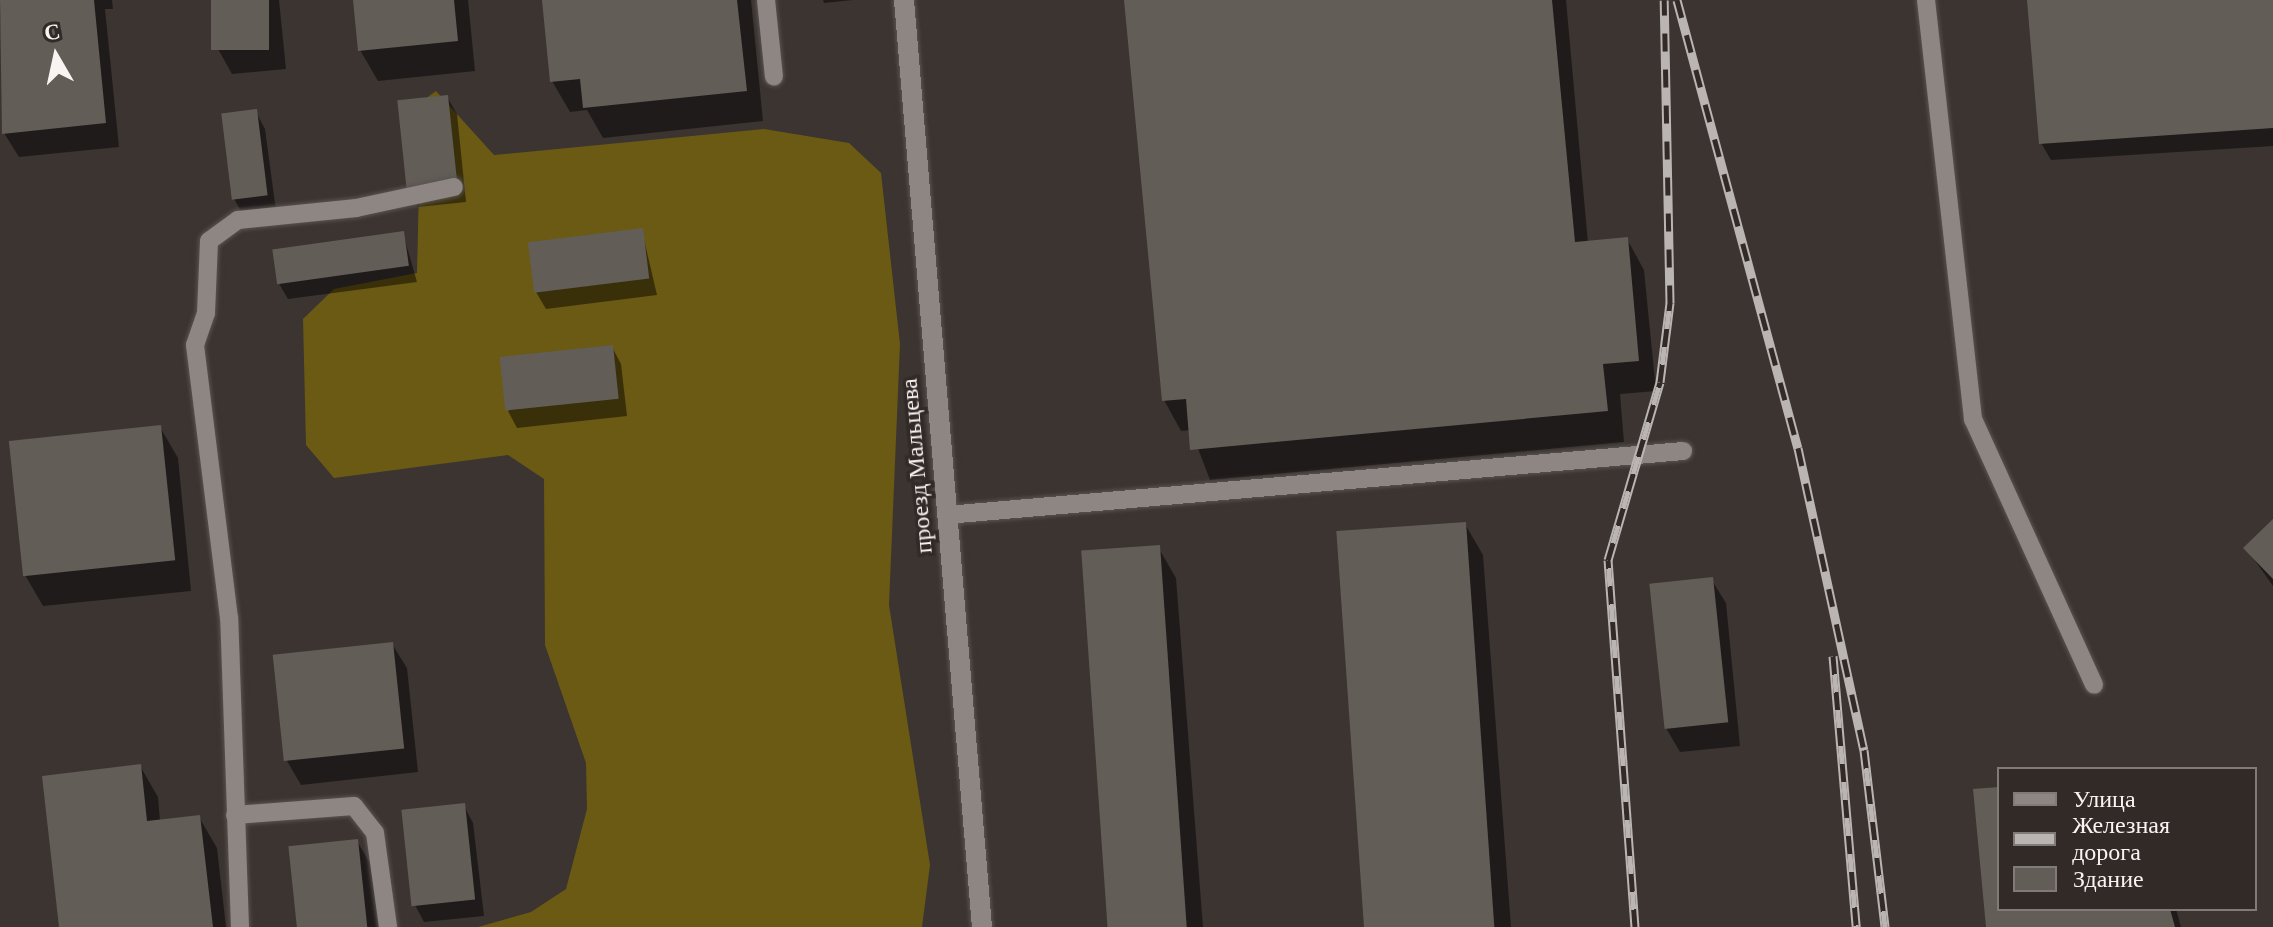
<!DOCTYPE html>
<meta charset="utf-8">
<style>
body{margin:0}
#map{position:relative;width:2273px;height:927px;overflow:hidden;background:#3b3431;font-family:"Times New Roman",serif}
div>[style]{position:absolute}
.forest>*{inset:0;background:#6b5a14}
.shadow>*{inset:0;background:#0007}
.building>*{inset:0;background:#625d57;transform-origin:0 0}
.roads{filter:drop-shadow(0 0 2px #5a5351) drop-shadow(0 0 2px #5a5351)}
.service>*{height:18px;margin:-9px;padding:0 9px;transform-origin:9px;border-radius:9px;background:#8e8682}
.minor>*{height:20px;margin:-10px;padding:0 10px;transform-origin:10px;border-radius:10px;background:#8e8682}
.rail>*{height:9px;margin-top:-4.5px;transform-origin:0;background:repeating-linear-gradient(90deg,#312a27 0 18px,#bab4b2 0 36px);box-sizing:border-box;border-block:2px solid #bab4b2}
span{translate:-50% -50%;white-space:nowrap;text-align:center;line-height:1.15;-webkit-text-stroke:7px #312a27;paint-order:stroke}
.street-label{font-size:24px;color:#f9f4f2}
.legend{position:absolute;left:1997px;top:767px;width:260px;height:144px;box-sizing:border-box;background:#312a27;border:2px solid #817b78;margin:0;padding:10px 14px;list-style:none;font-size:24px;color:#f9f4f2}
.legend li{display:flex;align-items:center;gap:16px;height:40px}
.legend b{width:40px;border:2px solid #817b78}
.north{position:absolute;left:16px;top:16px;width:80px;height:80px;-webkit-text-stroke:6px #312a27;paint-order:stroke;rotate:351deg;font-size:22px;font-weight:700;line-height:32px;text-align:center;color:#f9f4f2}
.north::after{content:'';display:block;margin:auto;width:28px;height:36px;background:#f9f4f2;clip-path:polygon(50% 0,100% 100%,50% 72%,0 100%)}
</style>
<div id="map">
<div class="forest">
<i style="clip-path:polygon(436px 91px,494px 155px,764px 129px,849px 143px,881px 173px,900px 344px,889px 605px,930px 865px,922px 927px,478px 927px,531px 912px,566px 889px,587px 809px,586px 763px,545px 645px,544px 479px,508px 455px,334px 478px,306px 445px,303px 319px,334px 289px,417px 273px,421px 102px)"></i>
</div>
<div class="shadow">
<i style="clip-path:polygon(0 0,112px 0,113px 9px,105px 9px,119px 147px,19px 157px,4px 133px)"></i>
<i style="clip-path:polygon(213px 0,279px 0,286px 69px,232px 74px,218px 49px)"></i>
<i style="clip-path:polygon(355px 0,468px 0,475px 71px,378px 81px,360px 50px)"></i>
<i style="clip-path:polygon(544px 0,751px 0,763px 121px,603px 138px,587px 110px,570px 112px,552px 81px)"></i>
<i style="clip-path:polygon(823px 0,853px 0,824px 3px)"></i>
<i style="clip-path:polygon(1126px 0,1566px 0,1588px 243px,1627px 239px,1644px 270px,1656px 391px,1620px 394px,1624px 442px,1210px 480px,1191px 430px,1181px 431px,1164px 400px)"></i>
<i style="clip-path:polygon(2029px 0,2273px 0,2273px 146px,2051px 160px,2041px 143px)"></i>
<i style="clip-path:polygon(447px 97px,457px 114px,466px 202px,418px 207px,408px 190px)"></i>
<i style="clip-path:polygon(256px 112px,265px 129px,276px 211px,244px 216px,234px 199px)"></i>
<i style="clip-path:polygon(642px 231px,657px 295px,546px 309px,536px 292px)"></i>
<i style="clip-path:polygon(403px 233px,417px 282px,288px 299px,278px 282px)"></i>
<i style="clip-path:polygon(612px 347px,621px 364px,627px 416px,517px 428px,508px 411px)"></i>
<i style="clip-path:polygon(160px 427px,178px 458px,191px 591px,43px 606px,25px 575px)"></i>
<i style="clip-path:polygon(2273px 522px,2273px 586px,2246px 548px)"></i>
<i style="clip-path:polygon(1465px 524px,1483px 555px,1511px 927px,1368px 927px)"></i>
<i style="clip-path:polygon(1158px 547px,1176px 578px,1203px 927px,1112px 927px)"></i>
<i style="clip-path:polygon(1711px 579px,1726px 603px,1740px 746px,1680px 752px,1666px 728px)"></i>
<i style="clip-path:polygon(392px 644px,407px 668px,418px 772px,301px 785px,287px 761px)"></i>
<i style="clip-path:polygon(140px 766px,158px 797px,160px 821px,199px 817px,217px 848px,226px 927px,61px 927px)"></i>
<i style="clip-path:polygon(1999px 789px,1999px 909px,2176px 909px,2181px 927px,1988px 927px)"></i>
<i style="clip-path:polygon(464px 806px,473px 823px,484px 916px,424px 922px,415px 905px)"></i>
<i style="clip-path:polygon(357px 841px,371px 865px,378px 927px,299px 927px)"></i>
</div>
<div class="building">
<i style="clip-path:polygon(0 0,94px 0,106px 123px,2px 134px)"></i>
<i style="left:211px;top:0;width:58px;height:50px"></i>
<i style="clip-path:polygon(353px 0,454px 0,458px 41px,358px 51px)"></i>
<i style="clip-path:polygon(542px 0,737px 0,747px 91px,583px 108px,580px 79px,550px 82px)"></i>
<i style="clip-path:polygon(1124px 0,1552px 0,1575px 242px,1628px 237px,1639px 361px,1603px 364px,1608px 411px,1190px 450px,1186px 399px,1162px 401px)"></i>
<i style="clip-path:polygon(2027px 0,2273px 0,2273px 128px,2039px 144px)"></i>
<i style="left:448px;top:95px;width:92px;height:51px;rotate:84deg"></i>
<i style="left:257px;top:109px;width:87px;height:36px;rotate:83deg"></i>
<i style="left:643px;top:228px;width:51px;height:116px;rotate:83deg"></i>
<i style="left:404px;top:231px;width:35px;height:133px;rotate:82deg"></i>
<i style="left:613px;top:345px;width:54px;height:114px;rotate:84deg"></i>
<i style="left:161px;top:425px;width:136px;height:153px;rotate:84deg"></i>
<i style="clip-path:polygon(2273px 519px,2273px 579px,2243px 548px)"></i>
<i style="left:1466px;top:522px;width:406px;height:130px;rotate:86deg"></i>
<i style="left:1160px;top:545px;width:383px;height:79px;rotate:86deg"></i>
<i style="left:1713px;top:577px;width:146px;height:64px;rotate:84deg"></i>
<i style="left:393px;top:642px;width:107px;height:121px;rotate:84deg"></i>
<i style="clip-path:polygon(141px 764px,147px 821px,200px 815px,213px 927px,59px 927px,42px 776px)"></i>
<i style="clip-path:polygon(1999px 787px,1999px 909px,2170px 909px,2175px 927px,1986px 927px,1973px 789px)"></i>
<i style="left:465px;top:803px;width:97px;height:64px;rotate:84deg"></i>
<i style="left:358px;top:839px;width:89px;height:70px;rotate:84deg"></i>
</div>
<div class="roads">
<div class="service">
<i style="left:766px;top:0;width:77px;rotate:84.1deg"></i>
<i style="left:1926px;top:0;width:422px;rotate:83.6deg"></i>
<i style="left:1973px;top:419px;width:292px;rotate:65.5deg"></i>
<i style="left:947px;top:515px;width:739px;rotate:-4.97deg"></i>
<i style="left:235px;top:815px;width:119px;rotate:-4.3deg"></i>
<i style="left:354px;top:806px;width:34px;rotate:52deg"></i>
<i style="left:375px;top:833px;width:95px;rotate:82.1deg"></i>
<i style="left:240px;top:927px;width:309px;rotate:-92deg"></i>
<i style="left:229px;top:618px;width:275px;rotate:-97.1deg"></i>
<i style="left:195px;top:345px;width:34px;rotate:-71deg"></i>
<i style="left:206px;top:313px;width:72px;rotate:-87.6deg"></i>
<i style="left:209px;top:241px;width:36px;rotate:-36deg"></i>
<i style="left:238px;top:220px;width:119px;rotate:-5.8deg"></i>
<i style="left:356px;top:208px;width:100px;rotate:-12.1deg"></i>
</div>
<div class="minor">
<i style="left:904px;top:0;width:930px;rotate:85.19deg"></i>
</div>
</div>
<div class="rail">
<i style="left:1677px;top:0;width:464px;rotate:74.9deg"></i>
<i style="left:1798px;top:448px;width:309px;rotate:77.7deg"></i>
<i style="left:1864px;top:750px;width:178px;rotate:83.2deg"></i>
<i style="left:1833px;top:656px;width:272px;rotate:85.1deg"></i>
<i style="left:1635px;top:927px;width:368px;rotate:-94.2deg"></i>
<i style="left:1608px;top:560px;width:185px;rotate:-73.7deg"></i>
<i style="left:1660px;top:382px;width:80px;rotate:-82.8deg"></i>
<i style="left:1670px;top:303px;width:303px;rotate:-91.1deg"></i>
</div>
<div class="street-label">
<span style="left:917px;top:466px;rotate:-95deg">проезд Мальцева</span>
</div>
<ul class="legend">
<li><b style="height:10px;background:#8e8682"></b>Улица</li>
<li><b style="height:10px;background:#bab4b2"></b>Железная дорога</li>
<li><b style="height:22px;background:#625d57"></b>Здание</li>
</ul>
<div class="north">С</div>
</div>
